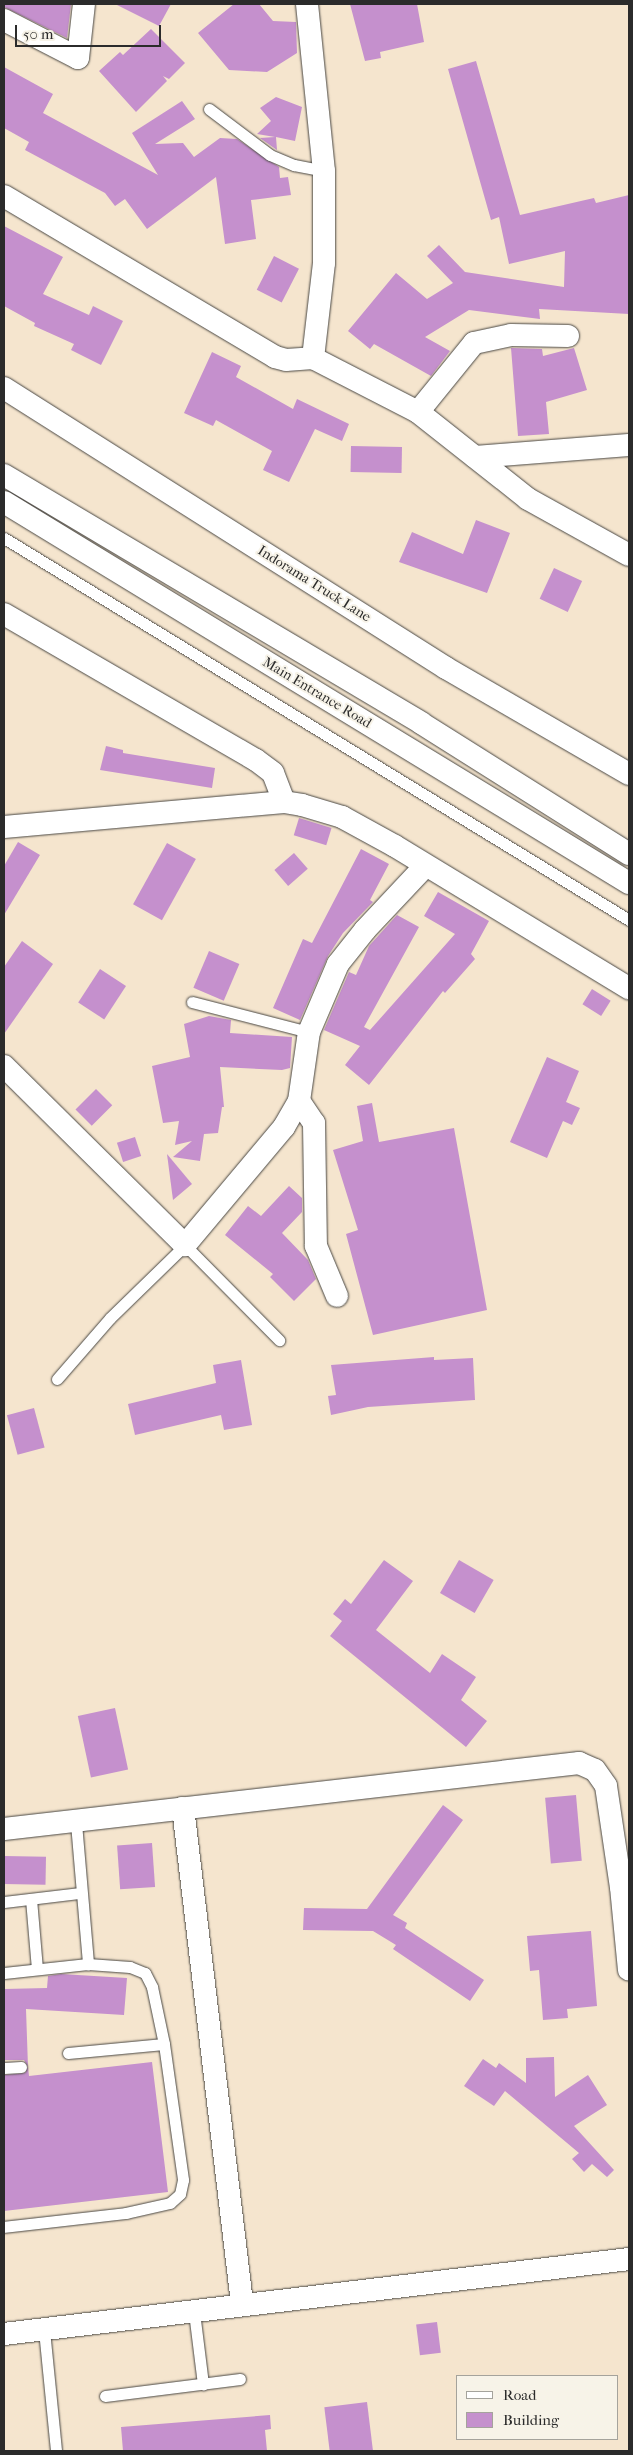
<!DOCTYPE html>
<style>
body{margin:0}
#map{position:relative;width:633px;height:2455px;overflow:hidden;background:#f5e5ce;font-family:"IM FELL French Canon",serif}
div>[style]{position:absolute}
.building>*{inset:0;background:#c590cd;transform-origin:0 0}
.roads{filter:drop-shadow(0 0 1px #494743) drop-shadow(0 0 1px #494743)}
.service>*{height:11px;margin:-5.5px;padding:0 5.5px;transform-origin:5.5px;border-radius:5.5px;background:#fff}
.minor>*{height:22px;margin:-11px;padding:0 11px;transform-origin:11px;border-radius:11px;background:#fff}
span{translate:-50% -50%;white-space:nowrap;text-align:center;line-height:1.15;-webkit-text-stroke:4px #f7f3e8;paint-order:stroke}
.street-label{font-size:14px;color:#2b2b2b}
.frame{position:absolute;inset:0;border:5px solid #2b2b2b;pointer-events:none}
.legend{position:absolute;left:456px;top:2375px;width:162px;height:65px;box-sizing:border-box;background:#f7f3e8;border:1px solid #a5a39c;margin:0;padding:6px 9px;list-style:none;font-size:15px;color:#2b2b2b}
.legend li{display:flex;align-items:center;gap:10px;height:25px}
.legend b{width:25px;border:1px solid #a5a39c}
.scale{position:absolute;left:15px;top:25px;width:146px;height:22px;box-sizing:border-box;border:2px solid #2b2b2b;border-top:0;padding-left:6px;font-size:15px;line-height:18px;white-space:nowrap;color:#2b2b2b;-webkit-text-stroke:4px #f7f3e8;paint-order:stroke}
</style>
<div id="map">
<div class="building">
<i style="clip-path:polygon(4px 4px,71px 4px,67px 38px,4px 7px)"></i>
<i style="clip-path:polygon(115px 4px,171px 4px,159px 26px)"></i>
<i style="clip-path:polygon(234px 4px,259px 4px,273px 21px,296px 22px,297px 53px,267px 72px,229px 70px,198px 33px)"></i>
<i style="clip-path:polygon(350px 4px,417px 4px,424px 42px,380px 52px,381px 58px,365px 61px)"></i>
<i style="clip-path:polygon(151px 29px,185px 63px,169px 79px,163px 76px,167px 81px,136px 112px,99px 71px,120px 52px,123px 55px)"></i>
<i style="clip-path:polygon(476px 61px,520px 215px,594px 198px,596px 203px,629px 195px,629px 314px,539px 309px,540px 319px,469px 310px,425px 337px,450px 351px,431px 376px,374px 344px,370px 349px,348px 331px,396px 273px,427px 299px,453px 283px,427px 256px,439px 245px,465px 272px,564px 287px,565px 251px,509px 264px,499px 217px,491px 220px,448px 69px)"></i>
<i style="clip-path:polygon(4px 67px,53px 94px,43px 113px,158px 175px,132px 133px,182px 101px,195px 119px,155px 144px,183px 143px,194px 157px,220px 138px,237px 139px,279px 167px,280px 178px,288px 177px,291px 195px,251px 200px,256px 239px,225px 244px,216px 177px,147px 229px,125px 199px,115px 206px,105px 193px,25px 150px,29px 142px,4px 128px)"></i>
<i style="clip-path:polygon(276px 97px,302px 107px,295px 141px,276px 137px,277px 150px,260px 138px,275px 137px,257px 134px,271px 121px,260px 108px)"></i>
<i style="clip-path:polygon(4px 226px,63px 257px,43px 294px,89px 315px,93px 306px,123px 321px,101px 365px,71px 350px,74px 344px,34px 326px,35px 323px,4px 306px)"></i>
<i style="left:274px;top:256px;width:28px;height:38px;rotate:27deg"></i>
<i style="clip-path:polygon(511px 348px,542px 349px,543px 356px,574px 348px,587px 390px,546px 402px,549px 434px,518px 436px)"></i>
<i style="clip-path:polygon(212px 352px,241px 366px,236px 377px,293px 409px,297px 399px,349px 424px,342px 441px,315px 429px,289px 482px,263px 470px,272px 451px,216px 420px,213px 426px,184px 413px)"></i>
<i style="left:351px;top:446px;width:51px;height:26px;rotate:1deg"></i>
<i style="clip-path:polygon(476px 520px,510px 533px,487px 593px,399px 562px,412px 532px,463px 554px)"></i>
<i style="left:554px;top:568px;width:31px;height:34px;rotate:25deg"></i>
<i style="clip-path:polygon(106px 746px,123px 750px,123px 753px,215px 768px,212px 788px,100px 770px)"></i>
<i style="left:299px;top:818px;width:34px;height:18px;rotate:17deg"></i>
<i style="clip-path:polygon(18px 842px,40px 855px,4px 915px,4px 866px)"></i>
<i style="left:167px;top:843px;width:33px;height:70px;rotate:29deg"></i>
<i style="clip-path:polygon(361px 849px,389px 864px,370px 900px,373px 902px,343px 933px,328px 956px,300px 1020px,273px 1008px,303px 939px,312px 943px)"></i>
<i style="left:294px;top:853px;width:21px;height:26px;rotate:49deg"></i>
<i style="clip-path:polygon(438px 892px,489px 921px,471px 954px,475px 959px,445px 993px,443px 991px,369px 1085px,345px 1065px,360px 1046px,324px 1030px,349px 972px,356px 975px,369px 946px,397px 915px,419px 927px,364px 1027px,370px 1030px,455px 934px,424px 916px)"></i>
<i style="clip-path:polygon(22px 941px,53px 964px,4px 1034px,4px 967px)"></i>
<i style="left:209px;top:951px;width:33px;height:40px;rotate:23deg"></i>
<i style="left:100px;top:969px;width:31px;height:40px;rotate:33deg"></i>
<i style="left:592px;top:989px;width:22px;height:18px;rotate:32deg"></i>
<i style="clip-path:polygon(209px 1016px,231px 1020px,230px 1033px,292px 1037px,290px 1068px,282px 1070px,220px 1067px,224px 1107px,222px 1107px,218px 1133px,204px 1134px,200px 1161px,173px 1157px,192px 1141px,175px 1145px,179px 1121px,163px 1123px,152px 1066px,190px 1057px,184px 1024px)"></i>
<i style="clip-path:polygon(547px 1057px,579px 1071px,566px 1102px,580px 1108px,572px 1125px,563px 1121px,547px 1158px,510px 1142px)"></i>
<i style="left:96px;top:1089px;width:23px;height:29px;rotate:45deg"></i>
<i style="clip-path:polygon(372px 1103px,379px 1142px,454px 1128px,487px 1310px,373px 1335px,346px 1234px,358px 1230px,333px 1150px,363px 1141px,357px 1106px)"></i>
<i style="left:135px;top:1137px;width:20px;height:19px;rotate:72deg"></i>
<i style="clip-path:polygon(167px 1154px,192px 1184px,173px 1200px)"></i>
<i style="clip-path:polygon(289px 1186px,302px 1198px,302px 1212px,282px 1233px,308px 1260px,316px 1279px,294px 1301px,270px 1277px,273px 1274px,225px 1235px,248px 1206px,261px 1216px)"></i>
<i style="clip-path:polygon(434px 1357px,434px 1360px,473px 1358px,475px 1400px,368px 1407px,331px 1415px,328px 1396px,336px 1395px,331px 1365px)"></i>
<i style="clip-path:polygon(241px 1360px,252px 1425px,224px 1430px,221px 1415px,135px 1435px,128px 1404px,216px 1383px,213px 1365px)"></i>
<i style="left:34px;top:1408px;width:41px;height:28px;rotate:75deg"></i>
<i style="clip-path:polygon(384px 1560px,413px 1581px,376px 1630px,430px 1673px,442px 1654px,476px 1677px,461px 1700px,487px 1721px,466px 1747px,330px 1636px,342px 1621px,333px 1614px,345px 1599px,351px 1604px)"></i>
<i style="left:459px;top:1560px;width:40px;height:38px;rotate:30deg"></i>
<i style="left:115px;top:1708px;width:63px;height:38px;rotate:78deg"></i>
<i style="left:576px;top:1795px;width:66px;height:31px;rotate:85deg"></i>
<i style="clip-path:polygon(443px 1805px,463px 1820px,393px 1915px,407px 1923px,405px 1928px,484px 1980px,470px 2001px,393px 1949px,396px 1945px,373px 1931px,303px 1930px,304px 1908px,367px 1909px)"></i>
<i style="left:152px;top:1843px;width:44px;height:35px;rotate:86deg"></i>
<i style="left:4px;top:1856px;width:42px;height:28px;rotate:1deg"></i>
<i style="clip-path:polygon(591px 1931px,597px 2006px,567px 2009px,568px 2018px,543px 2020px,539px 1970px,530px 1971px,527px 1936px)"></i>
<i style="clip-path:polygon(61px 1974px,127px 1978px,124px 2015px,26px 2009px,28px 2067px,24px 2060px,4px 2060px,4px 1989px,47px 1988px,48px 1976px)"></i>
<i style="clip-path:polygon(554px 2057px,555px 2097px,588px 2075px,607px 2105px,574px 2126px,614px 2170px,607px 2177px,592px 2164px,584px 2172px,572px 2159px,579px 2153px,505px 2091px,494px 2106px,464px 2086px,483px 2059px,496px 2068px,499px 2063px,526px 2083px,526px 2058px)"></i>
<i style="clip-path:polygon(152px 2062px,168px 2192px,4px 2211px,4px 2075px,25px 2073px,28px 2067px,29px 2076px)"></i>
<i style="left:437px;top:2322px;width:31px;height:21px;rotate:83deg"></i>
<i style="left:367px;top:2402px;width:49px;height:43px;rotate:83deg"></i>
<i style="clip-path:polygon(270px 2415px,271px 2429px,265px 2430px,267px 2451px,123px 2451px,121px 2427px)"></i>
</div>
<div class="roads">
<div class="service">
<i style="left:209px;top:109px;width:76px;rotate:37deg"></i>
<i style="left:270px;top:155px;width:26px;rotate:23deg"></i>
<i style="left:294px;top:165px;width:31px;rotate:11deg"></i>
<i style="left:4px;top:538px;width:732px;rotate:31.43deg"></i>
<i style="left:192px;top:1002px;width:121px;rotate:14.4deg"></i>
<i style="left:57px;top:1379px;width:81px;rotate:-49deg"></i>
<i style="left:110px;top:1318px;width:105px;rotate:-44.2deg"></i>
<i style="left:185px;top:1245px;width:134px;rotate:45.3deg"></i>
<i style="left:76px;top:1823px;width:142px;rotate:85.1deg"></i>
<i style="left:31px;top:1899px;width:70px;rotate:85.1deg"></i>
<i style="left:4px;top:1902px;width:77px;rotate:-6.8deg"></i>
<i style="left:4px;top:1973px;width:84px;rotate:-6.1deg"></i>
<i style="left:88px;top:1964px;width:42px;rotate:4.1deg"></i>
<i style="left:130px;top:1967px;width:16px;rotate:22deg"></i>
<i style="left:145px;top:1973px;width:16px;rotate:63deg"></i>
<i style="left:152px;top:1987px;width:58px;rotate:78.1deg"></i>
<i style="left:164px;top:2044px;width:137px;rotate:82deg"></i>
<i style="left:183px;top:2180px;width:14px;rotate:102deg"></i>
<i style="left:180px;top:2194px;width:13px;rotate:138deg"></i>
<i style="left:170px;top:2203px;width:45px;rotate:167.2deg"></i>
<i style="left:126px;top:2213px;width:123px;rotate:173.5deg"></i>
<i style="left:68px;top:2053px;width:96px;rotate:-5.4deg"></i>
<i style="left:4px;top:2068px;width:17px;rotate:-3deg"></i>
<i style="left:194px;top:2312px;width:73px;rotate:82.9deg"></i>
<i style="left:44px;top:2330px;width:122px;rotate:84.3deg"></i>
<i style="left:105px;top:2396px;width:136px;rotate:-7.2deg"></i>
</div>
<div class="minor">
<i style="left:307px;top:4px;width:168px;rotate:84.2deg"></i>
<i style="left:324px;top:171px;width:92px;rotate:90deg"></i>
<i style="left:324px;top:263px;width:96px;rotate:96.6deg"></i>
<i style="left:4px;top:20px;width:83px;rotate:27.2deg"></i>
<i style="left:78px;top:58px;width:54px;rotate:-83.7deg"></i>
<i style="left:4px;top:196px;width:315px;rotate:30.7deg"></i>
<i style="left:275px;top:357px;width:11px;rotate:15deg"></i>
<i style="left:286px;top:360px;width:27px;rotate:-4deg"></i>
<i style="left:313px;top:358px;width:118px;rotate:27.2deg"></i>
<i style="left:418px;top:412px;width:140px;rotate:38.3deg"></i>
<i style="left:528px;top:499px;width:115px;rotate:29deg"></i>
<i style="left:4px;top:388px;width:523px;rotate:32.35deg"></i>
<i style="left:446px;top:668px;width:211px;rotate:30.1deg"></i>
<i style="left:418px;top:412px;width:89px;rotate:-50.9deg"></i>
<i style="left:474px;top:343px;width:38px;rotate:-12deg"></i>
<i style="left:511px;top:335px;width:57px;rotate:1deg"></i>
<i style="left:475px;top:457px;width:154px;rotate:-4.5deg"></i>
<i style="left:4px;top:475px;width:485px;rotate:30.7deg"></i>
<i style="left:421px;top:723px;width:246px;rotate:32.2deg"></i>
<i style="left:4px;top:502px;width:732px;rotate:31.37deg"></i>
<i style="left:4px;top:614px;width:291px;rotate:30.1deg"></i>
<i style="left:256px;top:760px;width:21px;rotate:37deg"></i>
<i style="left:273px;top:773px;width:31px;rotate:69deg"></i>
<i style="left:4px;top:827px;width:281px;rotate:-5.1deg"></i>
<i style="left:284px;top:802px;width:18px;rotate:9deg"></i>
<i style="left:302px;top:805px;width:42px;rotate:16.7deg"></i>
<i style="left:342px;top:817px;width:60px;rotate:28.7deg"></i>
<i style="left:395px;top:846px;width:274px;rotate:31.3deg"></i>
<i style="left:4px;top:1066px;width:255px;rotate:44.7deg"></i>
<i style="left:185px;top:1245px;width:154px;rotate:-50deg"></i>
<i style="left:284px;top:1127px;width:30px;rotate:-60deg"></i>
<i style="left:299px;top:1101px;width:70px;rotate:-81.8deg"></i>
<i style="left:309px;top:1032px;width:74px;rotate:-66.9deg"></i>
<i style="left:338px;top:964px;width:43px;rotate:-51.5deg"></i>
<i style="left:365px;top:930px;width:88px;rotate:-46.8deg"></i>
<i style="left:299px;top:1101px;width:27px;rotate:56deg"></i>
<i style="left:314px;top:1123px;width:123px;rotate:89.1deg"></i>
<i style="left:316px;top:1246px;width:54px;rotate:67.2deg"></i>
<i style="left:183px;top:1808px;width:499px;rotate:83.2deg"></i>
<i style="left:4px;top:1829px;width:579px;rotate:-6.55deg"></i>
<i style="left:579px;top:1763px;width:17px;rotate:24deg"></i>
<i style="left:595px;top:1770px;width:19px;rotate:55deg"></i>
<i style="left:606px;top:1786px;width:102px;rotate:81.6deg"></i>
<i style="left:621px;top:1887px;width:83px;rotate:84.5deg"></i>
<i style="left:4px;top:2334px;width:629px;rotate:-6.84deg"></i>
</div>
</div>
<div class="street-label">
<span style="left:314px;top:584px;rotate:32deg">Indorama Truck Lane</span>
<span style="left:317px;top:693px;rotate:31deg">Main Entrance Road</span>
</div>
<div class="frame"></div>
<ul class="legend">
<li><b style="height:6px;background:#fff"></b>Road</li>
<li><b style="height:14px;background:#c590cd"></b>Building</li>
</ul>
<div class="scale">50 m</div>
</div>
